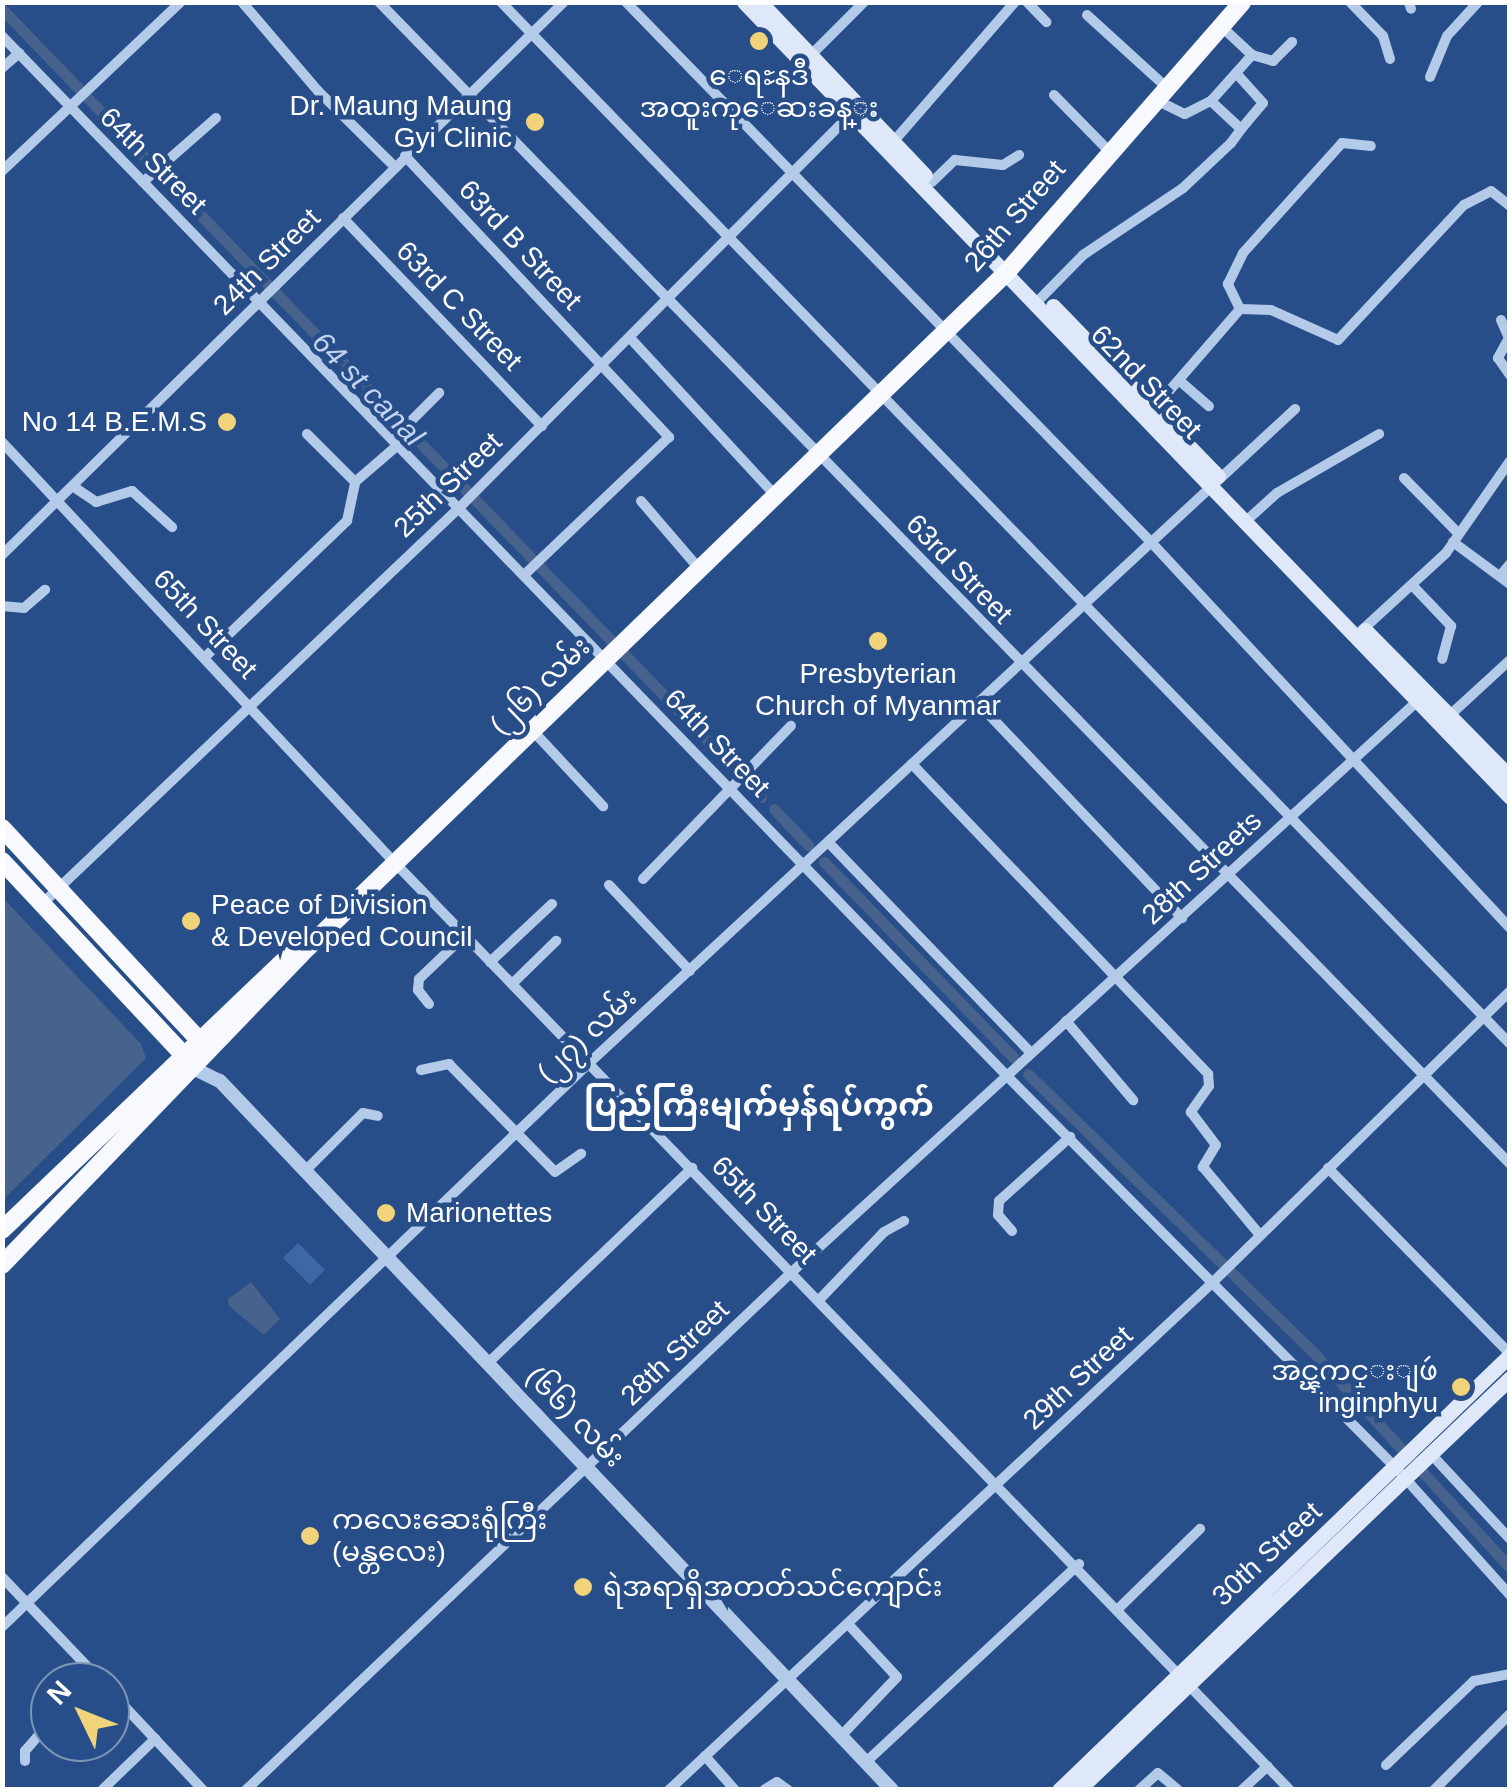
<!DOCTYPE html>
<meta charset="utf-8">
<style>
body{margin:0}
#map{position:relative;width:1512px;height:1792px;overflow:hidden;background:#274e89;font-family:Arial,"Noto Sans Myanmar",sans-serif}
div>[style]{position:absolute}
.green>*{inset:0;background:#3c68a5;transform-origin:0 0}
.water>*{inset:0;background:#47628c}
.canal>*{height:11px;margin:-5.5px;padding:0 5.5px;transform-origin:5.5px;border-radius:5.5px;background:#47628c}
.minor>*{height:10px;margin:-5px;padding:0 5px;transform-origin:5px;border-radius:5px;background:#b4cae9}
.tertiary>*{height:14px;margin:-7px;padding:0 7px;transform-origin:7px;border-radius:7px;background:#b4cae9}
.secondary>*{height:15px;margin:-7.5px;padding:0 7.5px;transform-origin:7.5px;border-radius:7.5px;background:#dee8f8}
.primary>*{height:18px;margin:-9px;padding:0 9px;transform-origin:9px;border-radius:9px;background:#f7f9fe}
.dots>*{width:28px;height:28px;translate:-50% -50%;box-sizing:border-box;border:5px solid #274e89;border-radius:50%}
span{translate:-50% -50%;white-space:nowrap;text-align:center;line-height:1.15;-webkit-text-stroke:9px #274e89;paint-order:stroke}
.poi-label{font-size:28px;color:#fff}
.right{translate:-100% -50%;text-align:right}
.left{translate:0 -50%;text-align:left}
.street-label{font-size:28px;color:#fff}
.water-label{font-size:30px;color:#c0d4f0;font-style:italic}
.quarter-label{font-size:32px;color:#fff;font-weight:700}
.frame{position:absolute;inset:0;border:5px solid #fff;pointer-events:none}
.north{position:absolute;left:30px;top:1662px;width:100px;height:100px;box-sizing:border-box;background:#274e89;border:2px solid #7d95b8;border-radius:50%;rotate:313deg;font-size:28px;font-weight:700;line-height:40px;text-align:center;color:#fff}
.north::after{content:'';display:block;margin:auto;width:35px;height:45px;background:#f1d37a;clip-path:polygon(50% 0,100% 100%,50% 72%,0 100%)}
</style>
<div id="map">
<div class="green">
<i style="left:298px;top:1243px;width:38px;height:21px;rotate:45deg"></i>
</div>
<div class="water">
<i style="clip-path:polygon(3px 898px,141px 1044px,146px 1058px,3px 1200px)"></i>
<i style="clip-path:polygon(251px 1282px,280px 1319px,264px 1335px,229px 1306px,228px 1299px)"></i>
</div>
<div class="canal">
<i style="left:2px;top:9px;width:1054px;rotate:46.04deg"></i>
<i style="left:749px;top:784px;width:18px;rotate:47deg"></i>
<i style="left:774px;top:809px;width:50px;rotate:46.6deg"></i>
<i style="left:824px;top:862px;width:272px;rotate:45.9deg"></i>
<i style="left:1028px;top:1074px;width:397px;rotate:44.3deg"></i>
<i style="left:1312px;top:1351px;width:294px;rotate:47.6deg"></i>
</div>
<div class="minor">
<i style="left:242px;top:2px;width:117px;rotate:49.5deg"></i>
<i style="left:318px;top:91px;width:108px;rotate:44.6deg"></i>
<i style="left:379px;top:2px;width:1622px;rotate:45.77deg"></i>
<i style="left:501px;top:2px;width:1450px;rotate:45.92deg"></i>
<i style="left:626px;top:2px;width:752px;rotate:45.81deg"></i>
<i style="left:1150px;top:541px;width:529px;rotate:47.07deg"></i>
<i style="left:1027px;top:2px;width:28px;rotate:46deg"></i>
<i style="left:1350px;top:2px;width:47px;rotate:45.9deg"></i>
<i style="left:1383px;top:36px;width:24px;rotate:73deg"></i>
<i style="left:1409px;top:2px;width:7px;rotate:74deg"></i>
<i style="left:1087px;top:15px;width:105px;rotate:42.3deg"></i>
<i style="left:2px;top:36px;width:1446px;rotate:45.98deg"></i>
<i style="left:1007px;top:1076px;width:551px;rotate:45.22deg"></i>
<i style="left:1395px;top:1467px;width:172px;rotate:48.1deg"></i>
<i style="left:1252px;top:55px;width:22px;rotate:16deg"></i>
<i style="left:1273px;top:61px;width:27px;rotate:-45deg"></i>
<i style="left:807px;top:59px;width:81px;rotate:-45deg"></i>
<i style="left:2px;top:68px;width:23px;rotate:-41deg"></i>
<i style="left:1236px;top:73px;width:40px;rotate:48deg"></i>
<i style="left:1263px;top:103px;width:34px;rotate:130deg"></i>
<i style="left:1430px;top:77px;width:44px;rotate:-67.5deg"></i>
<i style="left:1447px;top:36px;width:46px;rotate:-47.6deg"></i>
<i style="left:1054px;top:95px;width:78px;rotate:45.5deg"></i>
<i style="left:1154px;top:99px;width:34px;rotate:26deg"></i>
<i style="left:1185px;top:114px;width:29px;rotate:-27deg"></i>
<i style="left:1211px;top:101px;width:62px;rotate:-48.3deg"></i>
<i style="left:1252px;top:55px;width:42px;rotate:-136.9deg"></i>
<i style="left:894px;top:141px;width:184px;rotate:-49deg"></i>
<i style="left:405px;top:156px;width:386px;rotate:46.8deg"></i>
<i style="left:669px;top:437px;width:200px;rotate:136.4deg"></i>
<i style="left:2px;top:171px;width:246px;rotate:-43.4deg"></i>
<i style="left:143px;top:182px;width:97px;rotate:-41.2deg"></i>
<i style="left:932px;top:182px;width:32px;rotate:-44deg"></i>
<i style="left:955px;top:160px;width:48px;rotate:5.9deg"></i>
<i style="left:1003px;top:165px;width:19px;rotate:-32deg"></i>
<i style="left:343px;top:218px;width:288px;rotate:46.3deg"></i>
<i style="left:1036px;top:303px;width:67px;rotate:-45.6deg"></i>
<i style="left:1083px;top:255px;width:120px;rotate:-33.8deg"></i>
<i style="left:1183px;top:188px;width:66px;rotate:-43.2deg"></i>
<i style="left:1231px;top:143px;width:17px;rotate:-54deg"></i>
<i style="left:1241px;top:129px;width:41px;rotate:-137deg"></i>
<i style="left:1240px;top:309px;width:28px;rotate:-116deg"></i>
<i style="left:1228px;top:284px;width:34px;rotate:-64deg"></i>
<i style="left:1243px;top:253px;width:148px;rotate:-48deg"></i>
<i style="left:1342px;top:143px;width:29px;rotate:6deg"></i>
<i style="left:1501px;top:320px;width:20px;rotate:66deg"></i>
<i style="left:1509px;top:338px;width:23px;rotate:119deg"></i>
<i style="left:1498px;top:358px;width:21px;rotate:55deg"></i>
<i style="left:631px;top:339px;width:214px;rotate:47.3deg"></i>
<i style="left:1181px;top:382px;width:37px;rotate:41deg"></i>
<i style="left:1150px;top:413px;width:138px;rotate:-49.1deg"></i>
<i style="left:1240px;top:309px;width:31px;rotate:2deg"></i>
<i style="left:1271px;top:310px;width:73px;rotate:24.1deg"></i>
<i style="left:1338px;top:340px;width:185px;rotate:-47deg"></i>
<i style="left:1464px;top:205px;width:30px;rotate:-27deg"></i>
<i style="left:1491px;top:191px;width:24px;rotate:38deg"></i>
<i style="left:307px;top:434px;width:68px;rotate:45deg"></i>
<i style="left:394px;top:438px;width:64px;rotate:-45deg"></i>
<i style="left:2px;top:442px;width:576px;rotate:46.97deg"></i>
<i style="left:395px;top:863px;width:1289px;rotate:46.01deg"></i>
<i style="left:1404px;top:478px;width:78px;rotate:45.5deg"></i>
<i style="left:74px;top:487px;width:27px;rotate:34deg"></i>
<i style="left:96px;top:502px;width:38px;rotate:-17deg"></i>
<i style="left:132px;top:491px;width:54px;rotate:42deg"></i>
<i style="left:641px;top:501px;width:92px;rotate:49.4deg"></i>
<i style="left:1246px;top:521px;width:42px;rotate:-42.1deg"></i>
<i style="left:1277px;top:493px;width:118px;rotate:-30deg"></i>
<i style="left:1453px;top:542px;width:71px;rotate:36.4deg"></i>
<i style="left:2px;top:555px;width:788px;rotate:-44.54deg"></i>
<i style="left:1500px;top:576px;width:16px;rotate:-50deg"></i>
<i style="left:1412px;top:585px;width:57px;rotate:46.4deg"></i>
<i style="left:1451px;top:626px;width:34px;rotate:105deg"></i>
<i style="left:2px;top:606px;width:22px;rotate:5deg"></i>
<i style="left:24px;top:608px;width:28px;rotate:-41deg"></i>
<i style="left:1361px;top:631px;width:115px;rotate:-42.5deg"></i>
<i style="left:1446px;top:553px;width:112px;rotate:-55.2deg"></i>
<i style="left:205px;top:657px;width:197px;rotate:-43.8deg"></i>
<i style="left:347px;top:521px;width:40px;rotate:-78deg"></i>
<i style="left:355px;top:482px;width:58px;rotate:-40.8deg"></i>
<i style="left:977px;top:702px;width:298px;rotate:46.5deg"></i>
<i style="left:1449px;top:716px;width:83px;rotate:-42.6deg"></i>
<i style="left:533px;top:731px;width:103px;rotate:47deg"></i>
<i style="left:912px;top:764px;width:429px;rotate:46.3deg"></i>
<i style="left:1208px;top:1074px;width:12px;rotate:85deg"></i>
<i style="left:1209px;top:1086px;width:32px;rotate:125deg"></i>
<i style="left:1191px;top:1112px;width:41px;rotate:52.9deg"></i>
<i style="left:1216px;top:1145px;width:26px;rotate:121deg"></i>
<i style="left:1203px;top:1167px;width:89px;rotate:50deg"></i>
<i style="left:829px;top:843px;width:291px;rotate:46.1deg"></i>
<i style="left:643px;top:879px;width:213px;rotate:-46deg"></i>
<i style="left:609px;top:885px;width:118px;rotate:46.7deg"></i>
<i style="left:43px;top:903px;width:576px;rotate:-43.52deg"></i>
<i style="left:461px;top:506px;width:559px;rotate:-45.15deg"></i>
<i style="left:490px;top:962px;width:85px;rotate:-43.1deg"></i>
<i style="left:512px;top:984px;width:62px;rotate:-44.3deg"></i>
<i style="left:429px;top:1004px;width:18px;rotate:-128deg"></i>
<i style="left:418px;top:990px;width:11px;rotate:-85deg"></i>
<i style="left:419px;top:979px;width:64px;rotate:-43.7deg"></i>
<i style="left:1066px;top:1021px;width:104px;rotate:49.7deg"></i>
<i style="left:421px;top:1070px;width:29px;rotate:-12deg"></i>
<i style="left:449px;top:1064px;width:151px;rotate:45.5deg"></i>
<i style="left:555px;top:1172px;width:32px;rotate:-35deg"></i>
<i style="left:1328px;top:1168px;width:260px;rotate:45.6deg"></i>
<i style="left:304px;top:1172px;width:83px;rotate:-45deg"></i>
<i style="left:363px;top:1113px;width:15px;rotate:11deg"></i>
<i style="left:1012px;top:1231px;width:21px;rotate:-131deg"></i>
<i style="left:998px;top:1215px;width:14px;rotate:-86deg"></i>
<i style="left:999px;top:1201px;width:96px;rotate:-42deg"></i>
<i style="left:820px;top:1299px;width:93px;rotate:-46.3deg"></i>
<i style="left:884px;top:1232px;width:23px;rotate:-29deg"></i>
<i style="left:487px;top:1364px;width:284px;rotate:-43.7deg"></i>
<i style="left:1430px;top:1453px;width:117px;rotate:47.1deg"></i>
<i style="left:2px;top:1577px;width:145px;rotate:46.4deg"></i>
<i style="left:1120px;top:1607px;width:112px;rotate:-44.3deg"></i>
<i style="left:2px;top:1627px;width:813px;rotate:-43.85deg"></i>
<i style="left:588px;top:1064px;width:964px;rotate:-42.81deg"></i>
<i style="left:110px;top:1691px;width:136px;rotate:46.8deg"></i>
<i style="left:841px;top:1736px;width:81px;rotate:-46.5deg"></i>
<i style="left:897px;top:1677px;width:72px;rotate:-132.8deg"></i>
<i style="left:705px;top:1756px;width:45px;rotate:48.6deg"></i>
<i style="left:25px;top:1761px;width:10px;rotate:-90deg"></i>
<i style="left:25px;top:1751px;width:38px;rotate:-49deg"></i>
<i style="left:866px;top:1762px;width:291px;rotate:-42.9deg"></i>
<i style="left:1386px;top:1765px;width:122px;rotate:-43.7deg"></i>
<i style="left:1474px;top:1681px;width:37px;rotate:-11deg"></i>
<i style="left:102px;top:1790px;width:74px;rotate:-43.9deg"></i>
<i style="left:246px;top:1790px;width:754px;rotate:-43.5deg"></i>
<i style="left:793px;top:1271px;width:850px;rotate:-42.38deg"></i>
<i style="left:669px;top:1790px;width:741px;rotate:-43.03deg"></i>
<i style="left:1211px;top:1284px;width:419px;rotate:-44.4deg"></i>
<i style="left:764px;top:1790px;width:15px;rotate:-32deg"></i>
<i style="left:777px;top:1782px;width:14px;rotate:36deg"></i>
<i style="left:1139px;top:1790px;width:25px;rotate:-42deg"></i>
<i style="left:1158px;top:1773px;width:26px;rotate:40deg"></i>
<i style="left:1242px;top:1790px;width:35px;rotate:-43deg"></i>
<i style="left:1434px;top:1790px;width:107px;rotate:-45deg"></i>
</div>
<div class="tertiary">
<i style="left:197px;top:1070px;width:25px;rotate:26deg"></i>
<i style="left:220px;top:1081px;width:977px;rotate:46.53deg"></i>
</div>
<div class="secondary">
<i style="left:744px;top:2px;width:1104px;rotate:46.06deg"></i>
<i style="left:760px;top:2px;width:239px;rotate:46.4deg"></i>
<i style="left:1053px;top:306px;width:237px;rotate:45.9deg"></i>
<i style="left:1365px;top:630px;width:206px;rotate:45.4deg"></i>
<i style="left:1059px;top:1790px;width:627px;rotate:-43.97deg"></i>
<i style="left:1078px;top:1790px;width:597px;rotate:-43.64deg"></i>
</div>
<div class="primary">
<i style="left:2px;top:828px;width:303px;rotate:47.1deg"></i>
<i style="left:2px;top:861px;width:279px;rotate:46.9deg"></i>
<i style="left:2px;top:1230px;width:397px;rotate:-43.7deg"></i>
<i style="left:289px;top:956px;width:11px;rotate:-5deg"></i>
<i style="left:2px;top:1265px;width:430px;rotate:-46.1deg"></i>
<i style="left:300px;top:955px;width:982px;rotate:-44.01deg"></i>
<i style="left:1006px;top:273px;width:359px;rotate:-48.9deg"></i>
</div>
<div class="dots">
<i style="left:759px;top:41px;background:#f1d37a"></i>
<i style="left:535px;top:122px;background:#f1d37a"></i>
<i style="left:227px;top:422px;background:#f1d37a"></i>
<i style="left:878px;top:641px;background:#f1d37a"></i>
<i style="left:191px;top:921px;background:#f1d37a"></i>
<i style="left:386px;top:1213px;background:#f1d37a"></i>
<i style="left:1461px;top:1387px;background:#f1d37a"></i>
<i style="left:310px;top:1536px;background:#f1d37a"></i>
<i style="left:583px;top:1587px;background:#f1d37a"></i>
</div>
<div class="poi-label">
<span style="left:759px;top:92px">ေရႊနဒီ<br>အထူးကုေဆးခန္း</span>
<span class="right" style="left:512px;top:122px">Dr. Maung Maung<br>Gyi Clinic</span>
<span class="right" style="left:207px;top:422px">No 14 B.E.M.S</span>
<span style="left:878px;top:690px">Presbyterian<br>Church of Myanmar</span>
<span class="left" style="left:211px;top:921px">Peace of Division<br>&amp; Developed Council</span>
<span class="left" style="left:406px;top:1213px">Marionettes</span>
<span class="right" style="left:1438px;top:1387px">အင္ၾကင္းျဖဴ<br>inginphyu</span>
<span class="left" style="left:332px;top:1536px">ကလေးဆေးရုံကြီး<br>(မန္တလေး)</span>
<span class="left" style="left:603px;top:1587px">ရဲအရာရှိအတတ်သင်ကျောင်း</span>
</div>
<div class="street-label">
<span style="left:153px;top:161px;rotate:45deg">64th Street</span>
<span style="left:1015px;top:216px;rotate:-49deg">26th Street</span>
<span style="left:520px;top:245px;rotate:47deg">63rd B Street</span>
<span style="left:267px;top:262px;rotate:-45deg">24th Street</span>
<span style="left:459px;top:306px;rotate:46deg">63rd C Street</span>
<span style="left:1146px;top:382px;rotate:46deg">62nd Street</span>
<span style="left:448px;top:485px;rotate:-44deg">25th Street</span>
<span style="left:959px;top:569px;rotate:46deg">63rd Street</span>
<span style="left:205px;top:624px;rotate:47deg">65th Street</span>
<span style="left:540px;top:686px;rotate:-44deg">(၂၆) လမ်း</span>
<span style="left:717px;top:743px;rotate:46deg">64th Street</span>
<span style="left:1202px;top:868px;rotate:-43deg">28th Streets</span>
<span style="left:587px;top:1035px;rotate:-43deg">(၂၇) လမ်း</span>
<span style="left:764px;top:1210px;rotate:46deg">65th Street</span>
<span style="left:675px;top:1353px;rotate:-44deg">28th Street</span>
<span style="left:1078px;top:1378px;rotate:-43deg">29th Street</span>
<span style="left:575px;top:1417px;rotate:46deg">(၆၆) လမ်း</span>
<span style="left:1267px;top:1554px;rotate:-43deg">30th Street</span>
</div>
<div class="water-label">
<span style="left:368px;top:389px;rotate:46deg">64 st canal</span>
</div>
<div class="quarter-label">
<span style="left:759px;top:1105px">ပြည်ကြီးမျက်မှန်ရပ်ကွက်</span>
</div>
<div class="frame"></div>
<div class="north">N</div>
</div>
